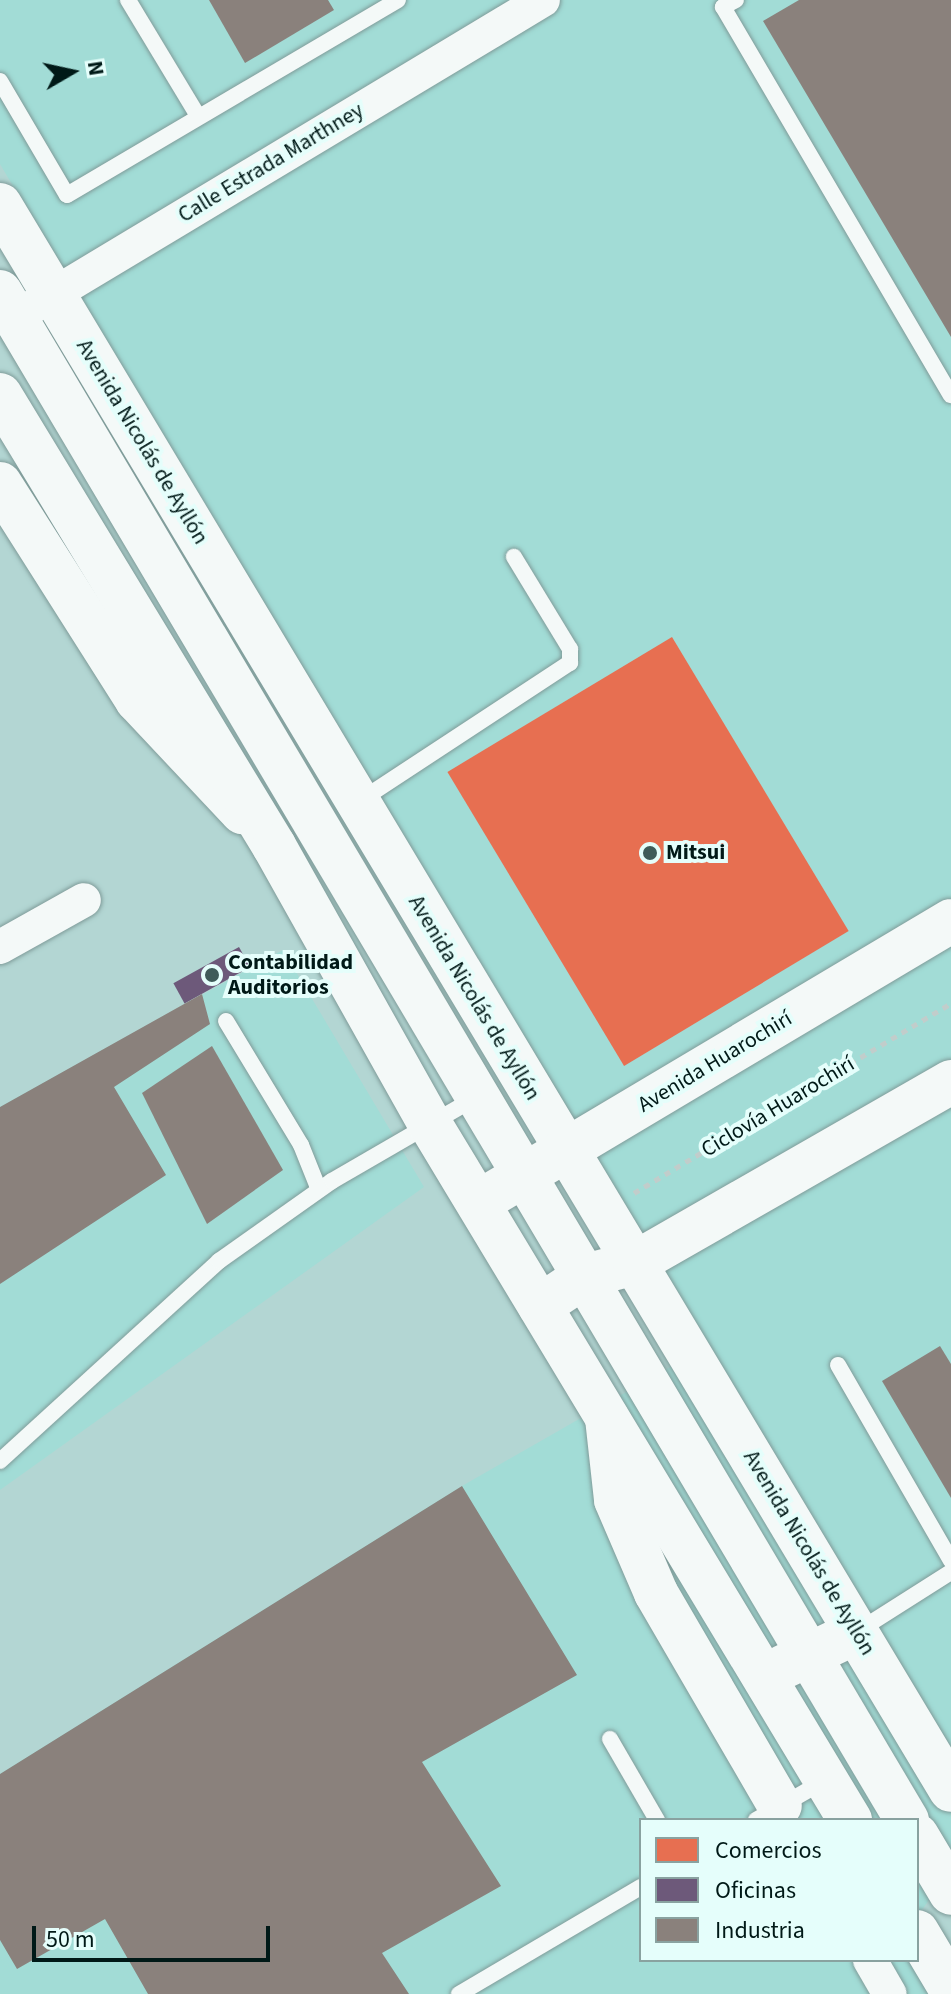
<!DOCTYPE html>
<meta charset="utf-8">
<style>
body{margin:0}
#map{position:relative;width:951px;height:1994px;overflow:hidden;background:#b3d6d3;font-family:"Source Sans 3",sans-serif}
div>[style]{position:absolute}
.built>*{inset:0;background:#a2dcd6}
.shops>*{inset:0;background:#e76f51;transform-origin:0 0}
.offices>*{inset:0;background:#6d597a;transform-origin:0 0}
.industry>*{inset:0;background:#8a817c}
.path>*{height:5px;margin-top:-2.5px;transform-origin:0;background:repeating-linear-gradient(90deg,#c1cdcb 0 6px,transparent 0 12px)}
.roads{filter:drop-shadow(0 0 2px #7f9b99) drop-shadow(0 0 2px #7f9b99)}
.lane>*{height:16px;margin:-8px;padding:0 8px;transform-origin:8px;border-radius:8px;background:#f4f9f8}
.street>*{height:34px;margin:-17px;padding:0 17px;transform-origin:17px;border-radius:17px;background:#f4f9f8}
.secondary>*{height:44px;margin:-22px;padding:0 22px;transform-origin:22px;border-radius:22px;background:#f4f9f8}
.primary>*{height:44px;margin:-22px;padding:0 22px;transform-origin:22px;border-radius:22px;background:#f4f9f8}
.dots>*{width:22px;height:22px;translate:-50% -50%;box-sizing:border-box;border:4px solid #e5fefb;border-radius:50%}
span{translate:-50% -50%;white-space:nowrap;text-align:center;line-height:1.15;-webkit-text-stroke:8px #e5fefb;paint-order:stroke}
.street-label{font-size:22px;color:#001917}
.poi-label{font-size:22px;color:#001917;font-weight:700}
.left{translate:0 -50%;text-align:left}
.legend{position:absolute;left:639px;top:1818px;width:280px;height:144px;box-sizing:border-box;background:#e5fefb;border:2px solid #89a2a0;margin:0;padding:10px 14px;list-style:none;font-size:24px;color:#001917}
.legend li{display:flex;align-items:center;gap:16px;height:40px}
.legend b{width:40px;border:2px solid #89a2a0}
.north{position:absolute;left:32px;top:32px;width:80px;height:80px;-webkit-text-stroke:6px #e5fefb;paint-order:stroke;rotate:81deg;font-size:22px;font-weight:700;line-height:32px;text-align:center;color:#001917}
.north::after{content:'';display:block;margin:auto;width:28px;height:36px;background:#001917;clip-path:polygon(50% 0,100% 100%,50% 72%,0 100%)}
.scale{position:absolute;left:32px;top:1926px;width:238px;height:36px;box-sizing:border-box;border:4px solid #001917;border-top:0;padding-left:10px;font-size:24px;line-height:28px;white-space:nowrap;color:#001917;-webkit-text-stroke:6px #e5fefb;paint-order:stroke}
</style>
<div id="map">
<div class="built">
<i style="clip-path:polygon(evenodd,0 0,951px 0,951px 1868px,922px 1910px,951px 1962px,951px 1994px,0 1994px,0 1774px,462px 1486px,698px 1351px,0 164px,0 0,641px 1820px,917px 1820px,917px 1960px,641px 1960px,641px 1820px)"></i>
<i style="clip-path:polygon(283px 950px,424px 1187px,0 1490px,0 1107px)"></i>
</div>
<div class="shops">
<i style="left:672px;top:637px;width:343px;height:262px;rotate:59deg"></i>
</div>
<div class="offices">
<i style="left:239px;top:947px;width:23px;height:75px;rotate:61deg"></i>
</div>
<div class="industry">
<i style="clip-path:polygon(209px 0,328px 0,334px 10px,245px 63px)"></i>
<i style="clip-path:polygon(799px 0,951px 0,951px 337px,763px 21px)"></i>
<i style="clip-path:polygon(202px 994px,210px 1024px,114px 1087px,166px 1175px,0 1284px,0 1107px)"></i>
<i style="clip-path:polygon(212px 1046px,283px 1170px,207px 1224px,142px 1093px)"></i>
<i style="clip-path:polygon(940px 1346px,951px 1364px,951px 1498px,882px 1381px)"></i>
<i style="clip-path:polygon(462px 1486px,577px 1675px,422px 1762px,501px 1886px,382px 1953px,409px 1994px,148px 1994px,105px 1919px,17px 1969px,0 1940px,0 1774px)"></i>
</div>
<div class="path">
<i style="left:634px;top:1193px;width:370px;rotate:-30.9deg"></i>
</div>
<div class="roads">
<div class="lane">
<i style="left:128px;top:0;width:135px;rotate:58.9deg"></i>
<i style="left:736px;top:0;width:15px;rotate:152deg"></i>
<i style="left:723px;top:7px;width:450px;rotate:59.6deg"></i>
<i style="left:0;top:81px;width:132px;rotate:59.6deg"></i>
<i style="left:67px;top:195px;width:384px;rotate:-30.5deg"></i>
<i style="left:358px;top:802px;width:254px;rotate:-33.3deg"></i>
<i style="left:570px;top:663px;width:14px;rotate:-90deg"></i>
<i style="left:570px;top:649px;width:108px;rotate:-121.3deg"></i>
<i style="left:226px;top:1021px;width:145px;rotate:58.8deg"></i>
<i style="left:301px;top:1145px;width:48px;rotate:68.2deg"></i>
<i style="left:838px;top:1365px;width:226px;rotate:60deg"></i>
<i style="left:0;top:1461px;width:297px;rotate:-42.4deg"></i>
<i style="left:219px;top:1261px;width:138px;rotate:-35.3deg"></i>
<i style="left:332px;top:1181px;width:165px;rotate:-30.1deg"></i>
<i style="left:858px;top:1631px;width:110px;rotate:-32.4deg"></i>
<i style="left:610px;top:1739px;width:94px;rotate:59.9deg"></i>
<i style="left:756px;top:1820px;width:78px;rotate:-29.8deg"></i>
<i style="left:459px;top:1994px;width:211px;rotate:-30.5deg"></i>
</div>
<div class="street">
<i style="left:32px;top:307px;width:596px;rotate:-31deg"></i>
<i style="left:0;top:947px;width:96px;rotate:-29.2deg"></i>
<i style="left:870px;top:1960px;width:39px;rotate:60deg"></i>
</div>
<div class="secondary">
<i style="left:0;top:205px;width:1848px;rotate:59.04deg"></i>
<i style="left:0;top:484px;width:256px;rotate:57.6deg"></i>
<i style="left:137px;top:700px;width:154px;rotate:46.8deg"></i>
<i style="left:479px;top:1202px;width:549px;rotate:-30.77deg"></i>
<i style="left:540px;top:1306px;width:54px;rotate:-33.7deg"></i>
<i style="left:585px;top:1276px;width:52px;rotate:-14.6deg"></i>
<i style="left:635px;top:1263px;width:364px;rotate:-29.8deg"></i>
<i style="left:607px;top:1418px;width:82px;rotate:83.7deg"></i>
<i style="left:616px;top:1500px;width:101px;rotate:66.7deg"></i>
<i style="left:656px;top:1593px;width:246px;rotate:59.8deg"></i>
</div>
<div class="primary">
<i style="left:0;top:292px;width:1777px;rotate:59.31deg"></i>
<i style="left:0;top:395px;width:528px;rotate:58.72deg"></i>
<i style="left:274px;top:846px;width:319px;rotate:60.7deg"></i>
<i style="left:430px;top:1124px;width:813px;rotate:58.89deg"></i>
<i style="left:783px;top:1667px;width:82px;rotate:-25.3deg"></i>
<i style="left:917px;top:1836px;width:66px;rotate:59.2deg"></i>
<i style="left:917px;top:1932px;width:66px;rotate:59.2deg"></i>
</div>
</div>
<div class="dots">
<i style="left:650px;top:853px;background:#3f5b59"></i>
<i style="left:212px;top:975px;background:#3f5b59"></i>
</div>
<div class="street-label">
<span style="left:271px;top:163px;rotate:-31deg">Calle Estrada Marthney</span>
<span style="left:142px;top:442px;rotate:59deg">Avenida Nicolás de Ayllón</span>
<span style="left:474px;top:998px;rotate:59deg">Avenida Nicolás de Ayllón</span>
<span style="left:715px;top:1062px;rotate:-31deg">Avenida Huarochirí</span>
<span style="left:778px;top:1107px;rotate:-31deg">Ciclovía Huarochirí</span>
<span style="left:809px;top:1553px;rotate:59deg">Avenida Nicolás de Ayllón</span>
</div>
<div class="poi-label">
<span class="left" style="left:666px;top:853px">Mitsui</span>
<span class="left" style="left:228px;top:975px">Contabilidad<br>Auditorios</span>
</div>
<ul class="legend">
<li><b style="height:22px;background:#e76f51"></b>Comercios</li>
<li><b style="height:22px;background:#6d597a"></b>Oficinas</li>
<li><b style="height:22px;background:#8a817c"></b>Industria</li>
</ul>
<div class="north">N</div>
<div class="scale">50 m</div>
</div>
